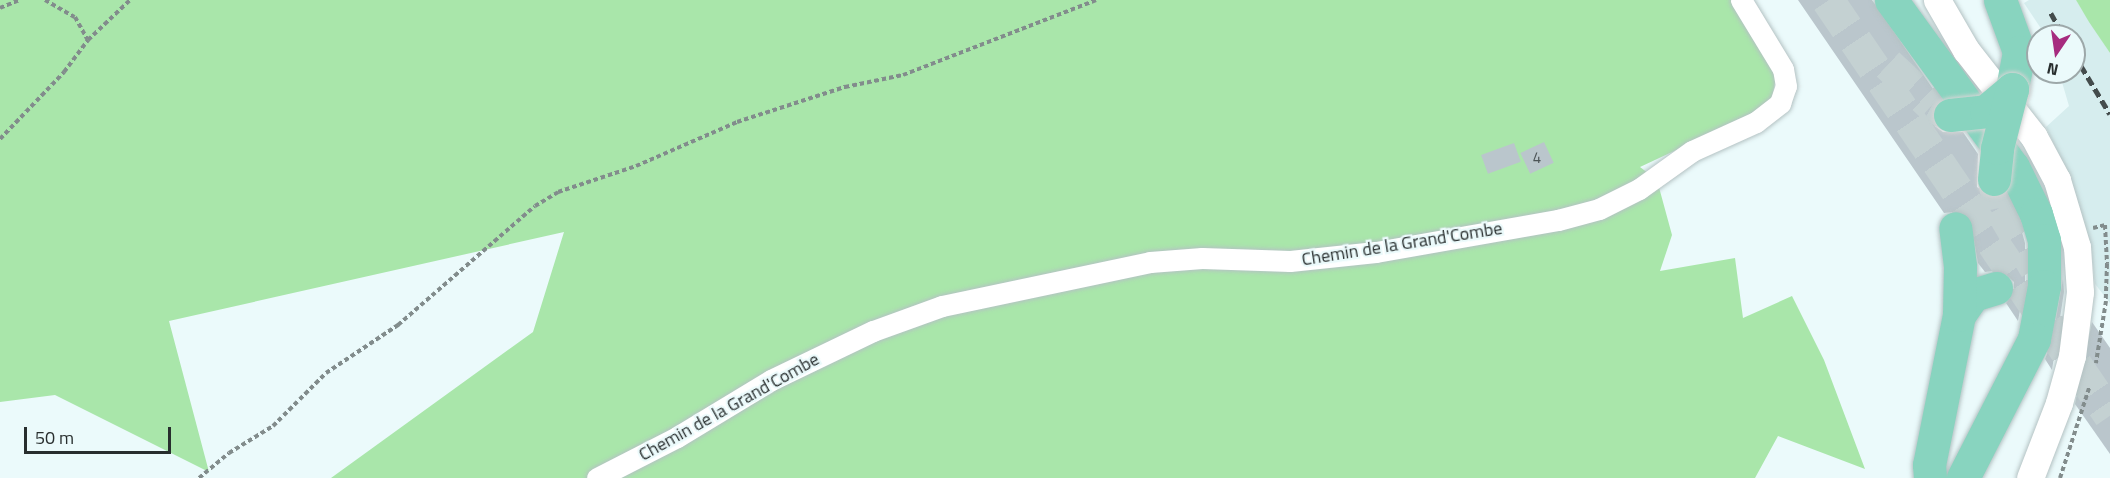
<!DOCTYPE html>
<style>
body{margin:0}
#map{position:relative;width:2110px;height:478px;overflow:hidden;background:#ebfafb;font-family:"Titillium Web",sans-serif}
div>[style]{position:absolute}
.built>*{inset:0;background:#d6edee}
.green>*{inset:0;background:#a9e6aa}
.building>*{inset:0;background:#bac6cc;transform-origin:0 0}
.trunk-tunnel>*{height:33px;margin-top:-16.5px;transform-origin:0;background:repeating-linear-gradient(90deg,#c4d1d2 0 33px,transparent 0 49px)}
.path>*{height:4px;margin-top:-2px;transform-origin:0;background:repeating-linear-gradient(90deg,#828c8c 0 4.5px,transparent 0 7.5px)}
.roads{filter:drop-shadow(0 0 2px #b4c2c3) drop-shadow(0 0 2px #b4c2c3)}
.minor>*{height:21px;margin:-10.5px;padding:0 10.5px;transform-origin:10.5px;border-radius:10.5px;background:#fff}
.tertiary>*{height:27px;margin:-13.5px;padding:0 13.5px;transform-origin:13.5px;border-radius:13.5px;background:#fff}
.trunk>*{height:33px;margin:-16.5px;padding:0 16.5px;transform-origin:16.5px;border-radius:16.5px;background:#88d4bf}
.rail>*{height:4.5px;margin-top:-2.25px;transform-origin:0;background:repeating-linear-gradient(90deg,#444c4c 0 9px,transparent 0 13.5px)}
.bridges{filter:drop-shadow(0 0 2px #d4d5d5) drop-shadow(0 0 2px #d4d5d5)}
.trunk-bridge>*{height:33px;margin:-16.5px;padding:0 16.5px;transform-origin:16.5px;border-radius:16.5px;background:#88d4bf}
span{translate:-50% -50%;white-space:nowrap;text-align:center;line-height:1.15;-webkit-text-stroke:4.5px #ebfafb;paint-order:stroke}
.number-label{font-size:15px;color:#4c5456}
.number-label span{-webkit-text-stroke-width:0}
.street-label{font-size:18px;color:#282e2e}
.north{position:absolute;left:2026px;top:24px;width:60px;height:60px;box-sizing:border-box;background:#ebfafb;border:2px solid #9da8a9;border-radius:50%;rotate:193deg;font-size:16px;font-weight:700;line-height:24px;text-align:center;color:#282e2e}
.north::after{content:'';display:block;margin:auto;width:21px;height:27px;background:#a62b7f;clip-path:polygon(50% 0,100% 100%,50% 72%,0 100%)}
.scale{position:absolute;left:24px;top:427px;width:147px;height:27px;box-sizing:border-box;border:3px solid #282e2e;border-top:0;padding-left:8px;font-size:18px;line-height:21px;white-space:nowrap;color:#282e2e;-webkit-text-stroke:4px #ebfafb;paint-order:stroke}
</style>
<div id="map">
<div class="built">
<i style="clip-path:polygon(2029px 0,2076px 0,2110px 53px,2110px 303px,2095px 284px,2091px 247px,2073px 186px,2046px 127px,2069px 106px,2059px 72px,2074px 72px,2074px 36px,2046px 36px,2024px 3px)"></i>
</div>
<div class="green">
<i style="clip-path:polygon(0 0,1733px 0,1776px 76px,1772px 100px,1747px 117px,1640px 167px,1657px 180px,1672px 235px,1660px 271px,1735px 258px,1743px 318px,1792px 296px,1824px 360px,1865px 469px,1778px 436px,1755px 478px,331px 478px,533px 332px,564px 232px,169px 321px,209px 472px,55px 395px,0 402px)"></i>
<i style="clip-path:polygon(2076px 0,2110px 0,2110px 53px,2089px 22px)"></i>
</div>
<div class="building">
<i style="clip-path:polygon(1798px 0,1872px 0,1940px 99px,1933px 108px,1935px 126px,1943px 132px,1963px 132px,1978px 154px,1977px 187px,1992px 198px,2005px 194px,2019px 221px,2025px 243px,2025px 284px,2018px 321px,2006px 303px,2014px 293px,2014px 282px,2001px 270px,1985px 272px,1978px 263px,1970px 217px,1962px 211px,1944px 213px)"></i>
<i style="left:1544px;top:142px;width:23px;height:26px;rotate:65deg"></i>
<i style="left:1514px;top:143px;width:20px;height:35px;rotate:70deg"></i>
<i style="clip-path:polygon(2063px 279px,2064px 292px,2052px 370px,2045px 359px,2052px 342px)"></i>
<i style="clip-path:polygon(2092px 322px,2110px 348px,2110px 454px,2075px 404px)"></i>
</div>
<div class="trunk-tunnel">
<i style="left:1828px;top:0;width:502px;rotate:55.8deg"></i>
<i style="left:1888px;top:64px;width:60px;rotate:43deg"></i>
<i style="left:1932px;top:105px;width:21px;rotate:29deg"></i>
<i style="left:1994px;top:179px;width:29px;rotate:78deg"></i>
<i style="left:2000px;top:207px;width:71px;rotate:59.5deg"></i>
</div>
<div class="path">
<i style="left:45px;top:0;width:34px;rotate:30deg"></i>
<i style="left:75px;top:17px;width:26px;rotate:61deg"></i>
<i style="left:0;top:8px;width:22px;rotate:-22deg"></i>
<i style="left:0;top:139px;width:93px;rotate:-46.3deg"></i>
<i style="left:64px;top:72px;width:40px;rotate:-53deg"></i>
<i style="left:88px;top:40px;width:58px;rotate:-43.6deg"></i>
<i style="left:2093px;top:228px;width:12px;rotate:-14deg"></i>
<i style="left:2105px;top:225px;width:39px;rotate:87deg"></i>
<i style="left:2107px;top:264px;width:37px;rotate:92deg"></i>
<i style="left:2106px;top:301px;width:63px;rotate:99.2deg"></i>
<i style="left:199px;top:478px;width:39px;rotate:-40deg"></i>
<i style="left:229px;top:453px;width:52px;rotate:-31.5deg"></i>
<i style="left:273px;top:426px;width:75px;rotate:-45deg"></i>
<i style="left:326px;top:373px;width:87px;rotate:-33.7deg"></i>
<i style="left:398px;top:325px;width:181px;rotate:-41deg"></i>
<i style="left:535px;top:206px;width:27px;rotate:-31deg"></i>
<i style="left:558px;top:192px;width:82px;rotate:-18.4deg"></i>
<i style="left:636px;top:166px;width:110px;rotate:-23.5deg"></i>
<i style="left:737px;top:122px;width:114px;rotate:-18deg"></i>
<i style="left:845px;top:87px;width:59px;rotate:-11.7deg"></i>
<i style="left:903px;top:75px;width:207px;rotate:-21.2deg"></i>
<i style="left:2060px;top:478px;width:95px;rotate:-72.1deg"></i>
</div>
<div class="roads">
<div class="minor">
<i style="left:597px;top:478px;width:90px;rotate:-27.1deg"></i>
<i style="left:677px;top:437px;width:110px;rotate:-31.2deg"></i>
<i style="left:771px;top:380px;width:113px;rotate:-25.7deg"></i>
<i style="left:873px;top:331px;width:73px;rotate:-19.9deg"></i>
<i style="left:942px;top:306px;width:213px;rotate:-11.9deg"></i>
<i style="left:1150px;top:262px;width:52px;rotate:-4.4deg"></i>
<i style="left:1202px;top:258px;width:88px;rotate:2deg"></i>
<i style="left:1290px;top:261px;width:86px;rotate:-6deg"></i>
<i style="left:1376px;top:252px;width:185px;rotate:-10deg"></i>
<i style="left:1558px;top:220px;width:42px;rotate:-15deg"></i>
<i style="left:1599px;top:209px;width:45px;rotate:-26.6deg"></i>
<i style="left:1639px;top:189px;width:65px;rotate:-35.6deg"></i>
<i style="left:1692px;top:151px;width:70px;rotate:-24.4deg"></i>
<i style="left:1756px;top:122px;width:31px;rotate:-38deg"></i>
<i style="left:1780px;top:103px;width:18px;rotate:-71deg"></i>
<i style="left:1786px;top:86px;width:17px;rotate:-100deg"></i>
<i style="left:1783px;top:69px;width:81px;rotate:-121.3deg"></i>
</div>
<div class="tertiary">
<i style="left:1937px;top:0;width:58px;rotate:59.9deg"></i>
<i style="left:1966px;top:50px;width:110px;rotate:52deg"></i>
<i style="left:2034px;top:137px;width:49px;rotate:61.9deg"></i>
<i style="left:2057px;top:180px;width:70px;rotate:73.4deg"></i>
<i style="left:2077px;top:247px;width:45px;rotate:86.2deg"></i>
<i style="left:2080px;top:292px;width:64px;rotate:97.1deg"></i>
<i style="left:2072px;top:356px;width:49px;rotate:105.5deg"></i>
<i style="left:2059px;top:403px;width:80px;rotate:111.1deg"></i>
</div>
<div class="trunk">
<i style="left:1891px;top:0;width:207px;rotate:53.9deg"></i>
<i style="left:2013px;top:167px;width:52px;rotate:63.9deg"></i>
<i style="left:2036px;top:214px;width:27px;rotate:73deg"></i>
<i style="left:2044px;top:240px;width:46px;rotate:90deg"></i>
<i style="left:2044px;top:286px;width:54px;rotate:100.7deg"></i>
<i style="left:2034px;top:339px;width:156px;rotate:117.1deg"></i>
<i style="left:2000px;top:0;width:55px;rotate:69.9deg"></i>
<i style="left:2019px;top:52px;width:38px;rotate:101deg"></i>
<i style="left:1959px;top:315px;width:24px;rotate:-55deg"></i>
<i style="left:1973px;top:295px;width:24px;rotate:-17deg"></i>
<i style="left:1930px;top:478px;width:13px;rotate:-94deg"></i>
<i style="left:1929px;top:465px;width:153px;rotate:-78.7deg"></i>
<i style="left:1959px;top:315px;width:49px;rotate:-88.8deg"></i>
<i style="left:1960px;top:266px;width:38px;rotate:-97deg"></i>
</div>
</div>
<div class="rail">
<i style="left:2051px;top:13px;width:26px;rotate:61deg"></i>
<i style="left:2074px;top:54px;width:70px;rotate:59deg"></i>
</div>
<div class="bridges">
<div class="trunk-bridge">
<i style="left:1950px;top:115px;width:36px;rotate:-6deg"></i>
<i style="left:1986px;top:111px;width:34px;rotate:-40deg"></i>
<i style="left:1994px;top:179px;width:31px;rotate:-84deg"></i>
<i style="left:1997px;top:148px;width:61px;rotate:-75.7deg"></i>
</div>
</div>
<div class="number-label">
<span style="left:1537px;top:158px">4</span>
</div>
<div class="street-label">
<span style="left:1402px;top:244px;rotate:-9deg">Chemin de la Grand'Combe</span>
<span style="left:729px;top:407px;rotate:-29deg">Chemin de la Grand'Combe</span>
</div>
<div class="north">N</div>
<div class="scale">50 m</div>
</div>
